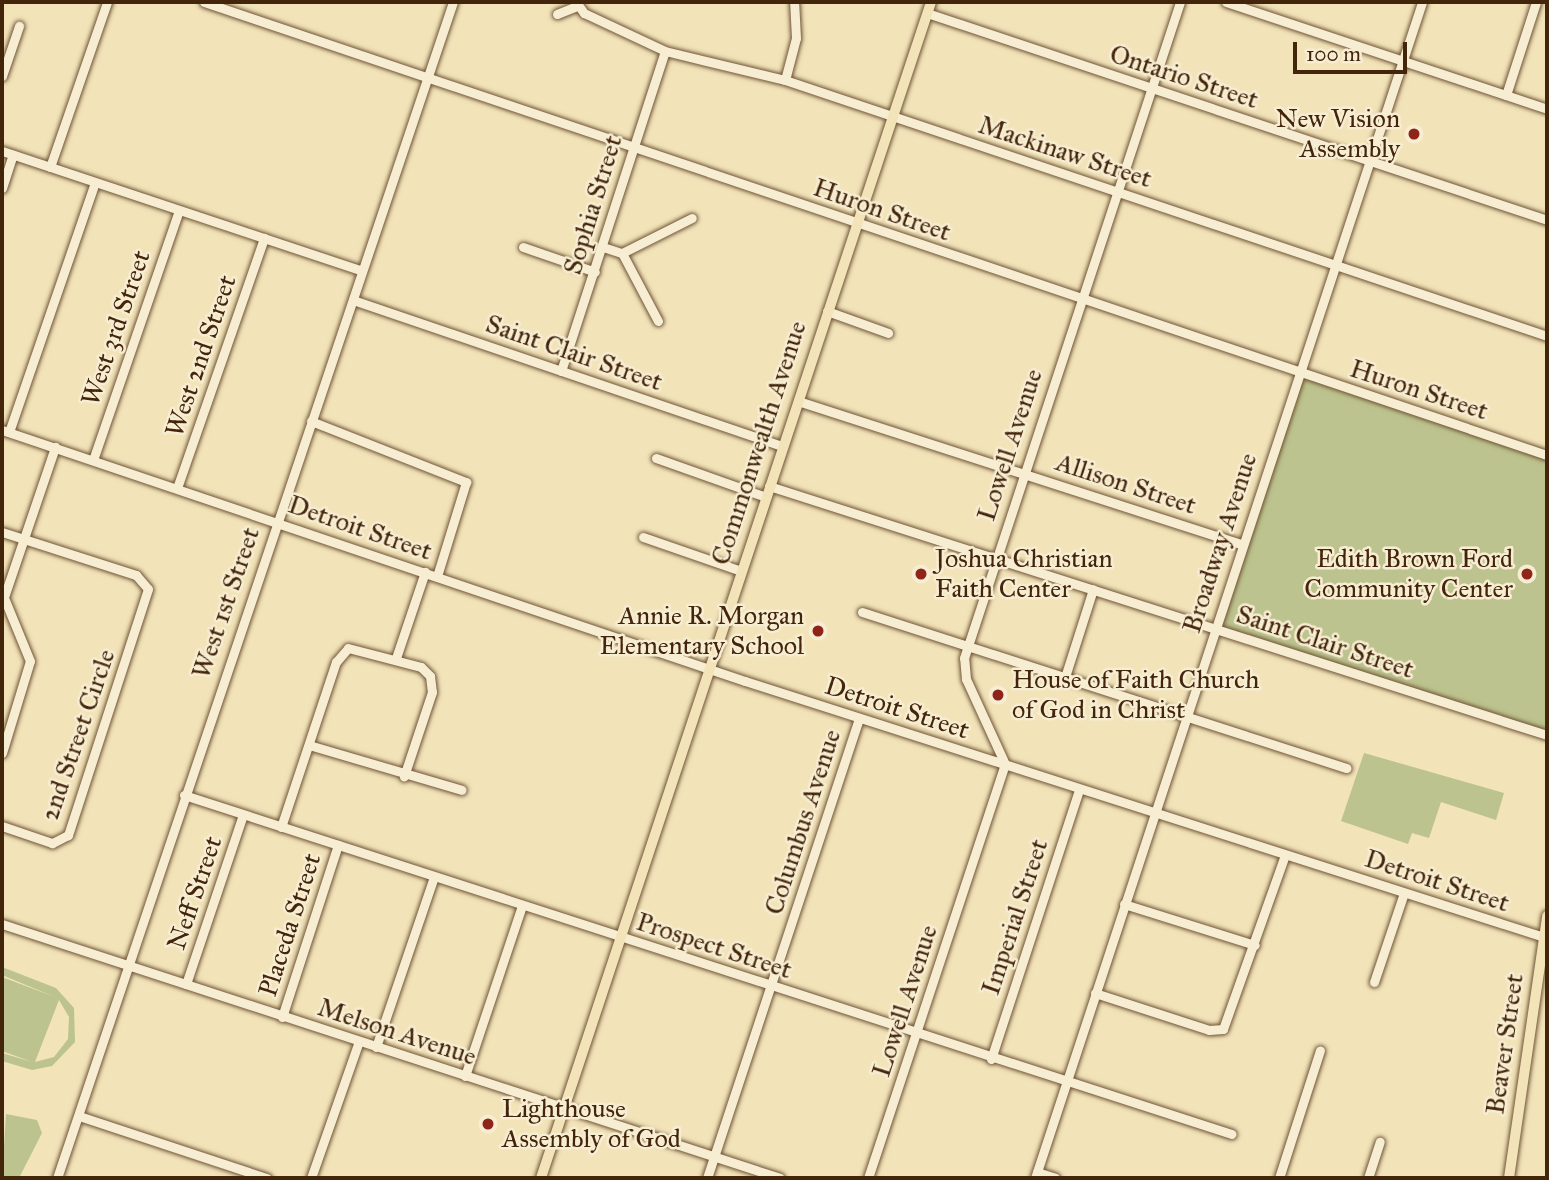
<!DOCTYPE html>
<style>
body{margin:0}
#map{position:relative;width:1549px;height:1180px;overflow:hidden;background:#f2e3b9;font-family:"IM FELL Great Primer",serif}
div>[style]{position:absolute}
.green>*{inset:0;background:#bdc38e}
.roads{filter:drop-shadow(0 0 2px #6f5436) drop-shadow(0 0 2px #6f5436)}
.minor>*{height:9px;margin:-4.5px;padding:0 4.5px;transform-origin:4.5px;border-radius:4.5px;background:#f7edd2}
.major>*{height:10px;margin:-5px;padding:0 5px;transform-origin:5px;border-radius:5px;background:#f2e3b9}
.dots>*{width:19px;height:19px;translate:-50% -50%;box-sizing:border-box;border:4px solid #f7edd2;border-radius:50%}
span{translate:-50% -50%;white-space:nowrap;text-align:center;line-height:1.15;-webkit-text-stroke:5px #f7edd2;paint-order:stroke}
.street-label{font-size:26px;color:#43250b}
.poi-label{font-size:26px;color:#43250b}
.right{translate:-100% -50%;text-align:right}
.left{translate:0 -50%;text-align:left}
.frame{position:absolute;inset:0;border:4px solid #43250b;pointer-events:none}
.scale{position:absolute;left:1293px;top:42px;width:114px;height:32px;box-sizing:border-box;border:4px solid #43250b;border-top:0;padding-left:9px;font-size:21px;line-height:24px;white-space:nowrap;color:#43250b;-webkit-text-stroke:5px #f7edd2;paint-order:stroke}
</style>
<div id="map">
<div class="green">
<i style="clip-path:polygon(1301px 377px,1547px 459px,1547px 731px,1220px 626px)"></i>
<i style="clip-path:polygon(1364px 753px,1504px 793px,1496px 820px,1441px 802px,1429px 838px,1412px 833px,1408px 844px,1341px 821px)"></i>
<i style="clip-path:polygon(evenodd,2px 967px,56px 988px,74px 1008px,75px 1042px,52px 1066px,32px 1070px,2px 1061px,2px 1053px,32px 1062px,2px 1051px,2px 977px,55px 997px,2px 975px,2px 967px,59px 1000px,69px 1017px,68px 1039px,54px 1057px,35px 1062px,59px 1000px)"></i>
<i style="clip-path:polygon(6px 1114px,37px 1120px,42px 1133px,19px 1178px,2px 1178px)"></i>
</div>
<div class="roads">
<div class="minor">
<i style="left:204px;top:2px;width:1417px;rotate:18.64deg"></i>
<i style="left:576px;top:2px;width:14px;rotate:54deg"></i>
<i style="left:584px;top:13px;width:89px;rotate:25.1deg"></i>
<i style="left:665px;top:51px;width:123px;rotate:13.6deg"></i>
<i style="left:785px;top:80px;width:804px;rotate:18.57deg"></i>
<i style="left:1226px;top:2px;width:338px;rotate:18.4deg"></i>
<i style="left:927px;top:13px;width:654px;rotate:18.46deg"></i>
<i style="left:557px;top:14px;width:22px;rotate:-22deg"></i>
<i style="left:2px;top:76px;width:53px;rotate:-71.2deg"></i>
<i style="left:785px;top:80px;width:43px;rotate:-75.3deg"></i>
<i style="left:796px;top:38px;width:36px;rotate:-93deg"></i>
<i style="left:1506px;top:95px;width:98px;rotate:-72.1deg"></i>
<i style="left:2px;top:151px;width:379px;rotate:18.4deg"></i>
<i style="left:50px;top:167px;width:175px;rotate:-70.9deg"></i>
<i style="left:2px;top:188px;width:35px;rotate:-72deg"></i>
<i style="left:523px;top:247px;width:76px;rotate:19.1deg"></i>
<i style="left:603px;top:247px;width:20px;rotate:18deg"></i>
<i style="left:622px;top:253px;width:77px;rotate:62.1deg"></i>
<i style="left:622px;top:253px;width:78px;rotate:-26.6deg"></i>
<i style="left:353px;top:300px;width:453px;rotate:18.8deg"></i>
<i style="left:827px;top:311px;width:65px;rotate:19.8deg"></i>
<i style="left:561px;top:371px;width:336px;rotate:-72deg"></i>
<i style="left:798px;top:401px;width:466px;rotate:17.9deg"></i>
<i style="left:311px;top:421px;width:167px;rotate:21.5deg"></i>
<i style="left:466px;top:482px;width:98px;rotate:107.1deg"></i>
<i style="left:2px;top:430px;width:784px;rotate:18.67deg"></i>
<i style="left:745px;top:681px;width:839px;rotate:17.77deg"></i>
<i style="left:9px;top:432px;width:264px;rotate:-71deg"></i>
<i style="left:656px;top:458px;width:117px;rotate:19.5deg"></i>
<i style="left:93px;top:460px;width:264px;rotate:-71deg"></i>
<i style="left:769px;top:486px;width:817px;rotate:17.75deg"></i>
<i style="left:177px;top:488px;width:265px;rotate:-70.8deg"></i>
<i style="left:2px;top:532px;width:141px;rotate:17.8deg"></i>
<i style="left:136px;top:575px;width:18px;rotate:49deg"></i>
<i style="left:148px;top:589px;width:259px;rotate:108deg"></i>
<i style="left:68px;top:835px;width:18px;rotate:153deg"></i>
<i style="left:52px;top:843px;width:53px;rotate:-161.2deg"></i>
<i style="left:643px;top:537px;width:104px;rotate:19.1deg"></i>
<i style="left:2px;top:603px;width:165px;rotate:-71.2deg"></i>
<i style="left:862px;top:612px;width:509px;rotate:17.86deg"></i>
<i style="left:396px;top:658px;width:91px;rotate:-71.4deg"></i>
<i style="left:1065px;top:677px;width:92px;rotate:-72.3deg"></i>
<i style="left:309px;top:745px;width:159px;rotate:16.4deg"></i>
<i style="left:2px;top:753px;width:96px;rotate:-73.1deg"></i>
<i style="left:30px;top:661px;width:66px;rotate:-112.3deg"></i>
<i style="left:184px;top:795px;width:1101px;rotate:17.93deg"></i>
<i style="left:281px;top:827px;width:174px;rotate:-71.6deg"></i>
<i style="left:336px;top:662px;width:18px;rotate:-49deg"></i>
<i style="left:348px;top:648px;width:75px;rotate:14.6deg"></i>
<i style="left:421px;top:667px;width:13px;rotate:45deg"></i>
<i style="left:430px;top:676px;width:16px;rotate:83deg"></i>
<i style="left:432px;top:692px;width:89px;rotate:108.4deg"></i>
<i style="left:1124px;top:904px;width:137px;rotate:17.4deg"></i>
<i style="left:2px;top:924px;width:818px;rotate:18.08deg"></i>
<i style="left:1374px;top:982px;width:94px;rotate:-71.4deg"></i>
<i style="left:186px;top:984px;width:178px;rotate:-71.4deg"></i>
<i style="left:1095px;top:993px;width:120px;rotate:18deg"></i>
<i style="left:1209px;top:1030px;width:14px;rotate:-4deg"></i>
<i style="left:1223px;top:1029px;width:185px;rotate:-70.4deg"></i>
<i style="left:282px;top:1017px;width:181px;rotate:-72deg"></i>
<i style="left:376px;top:1047px;width:180px;rotate:-71.2deg"></i>
<i style="left:991px;top:1059px;width:284px;rotate:-71.9deg"></i>
<i style="left:465px;top:1076px;width:179px;rotate:-71.5deg"></i>
<i style="left:79px;top:1116px;width:198px;rotate:18.3deg"></i>
<i style="left:1037px;top:1172px;width:19px;rotate:18deg"></i>
<i style="left:57px;top:1178px;width:1241px;rotate:-71.39deg"></i>
<i style="left:311px;top:1178px;width:145px;rotate:-70.7deg"></i>
<i style="left:707px;top:1178px;width:484px;rotate:-71.7deg"></i>
<i style="left:868px;top:1178px;width:436px;rotate:-71.7deg"></i>
<i style="left:1005px;top:764px;width:94px;rotate:-114.6deg"></i>
<i style="left:966px;top:679px;width:21px;rotate:-95deg"></i>
<i style="left:964px;top:658px;width:691px;rotate:-71.77deg"></i>
<i style="left:1035px;top:1178px;width:1238px;rotate:-71.78deg"></i>
<i style="left:1279px;top:1178px;width:134px;rotate:-72.2deg"></i>
<i style="left:1368px;top:1178px;width:38px;rotate:-72deg"></i>
</div>
<div class="major">
<i style="left:541px;top:1178px;width:1239px;rotate:-71.65deg"></i>
<i style="left:1509px;top:1178px;width:265px;rotate:-81.7deg"></i>
</div>
</div>
<div class="dots">
<i style="left:1414px;top:134px;background:#8f2418"></i>
<i style="left:921px;top:574px;background:#8f2418"></i>
<i style="left:1527px;top:574px;background:#8f2418"></i>
<i style="left:818px;top:631px;background:#8f2418"></i>
<i style="left:998px;top:695px;background:#8f2418"></i>
<i style="left:488px;top:1124px;background:#8f2418"></i>
</div>
<div class="street-label">
<span style="left:1184px;top:77px;rotate:18deg">Ontario Street</span>
<span style="left:1065px;top:152px;rotate:18deg">Mackinaw Street</span>
<span style="left:593px;top:205px;rotate:-73deg">Sophia Street</span>
<span style="left:882px;top:210px;rotate:19deg">Huron Street</span>
<span style="left:116px;top:328px;rotate:-71deg">West 3rd Street</span>
<span style="left:574px;top:353px;rotate:19deg">Saint Clair Street</span>
<span style="left:201px;top:356px;rotate:-71deg">West 2nd Street</span>
<span style="left:1419px;top:390px;rotate:18deg">Huron Street</span>
<span style="left:759px;top:443px;rotate:-72deg">Commonwealth Avenue</span>
<span style="left:1010px;top:445px;rotate:-72deg">Lowell Avenue</span>
<span style="left:1126px;top:484px;rotate:18deg">Allison Street</span>
<span style="left:360px;top:528px;rotate:19deg">Detroit Street</span>
<span style="left:1220px;top:543px;rotate:-72deg">Broadway Avenue</span>
<span style="left:226px;top:603px;rotate:-71deg">West 1st Street</span>
<span style="left:1325px;top:642px;rotate:18deg">Saint Clair Street</span>
<span style="left:897px;top:708px;rotate:18deg">Detroit Street</span>
<span style="left:78px;top:735px;rotate:-71deg">2nd Street Circle</span>
<span style="left:803px;top:822px;rotate:-72deg">Columbus Avenue</span>
<span style="left:1437px;top:881px;rotate:18deg">Detroit Street</span>
<span style="left:195px;top:893px;rotate:-71deg">Neff Street</span>
<span style="left:1015px;top:917px;rotate:-72deg">Imperial Street</span>
<span style="left:290px;top:925px;rotate:-72deg">Placeda Street</span>
<span style="left:714px;top:946px;rotate:18deg">Prospect Street</span>
<span style="left:905px;top:1001px;rotate:-72deg">Lowell Avenue</span>
<span style="left:397px;top:1032px;rotate:18deg">Melson Avenue</span>
<span style="left:1505px;top:1044px;rotate:-82deg">Beaver Street</span>
</div>
<div class="poi-label">
<span class="right" style="left:1400px;top:134px">New Vision<br>Assembly</span>
<span class="left" style="left:935px;top:574px">Joshua Christian<br>Faith Center</span>
<span class="right" style="left:1513px;top:574px">Edith Brown Ford<br>Community Center</span>
<span class="right" style="left:804px;top:631px">Annie R. Morgan<br>Elementary School</span>
<span class="left" style="left:1012px;top:695px">House of Faith Church<br>of God in Christ</span>
<span class="left" style="left:502px;top:1124px">Lighthouse<br>Assembly of God</span>
</div>
<div class="frame"></div>
<div class="scale">100 m</div>
</div>
